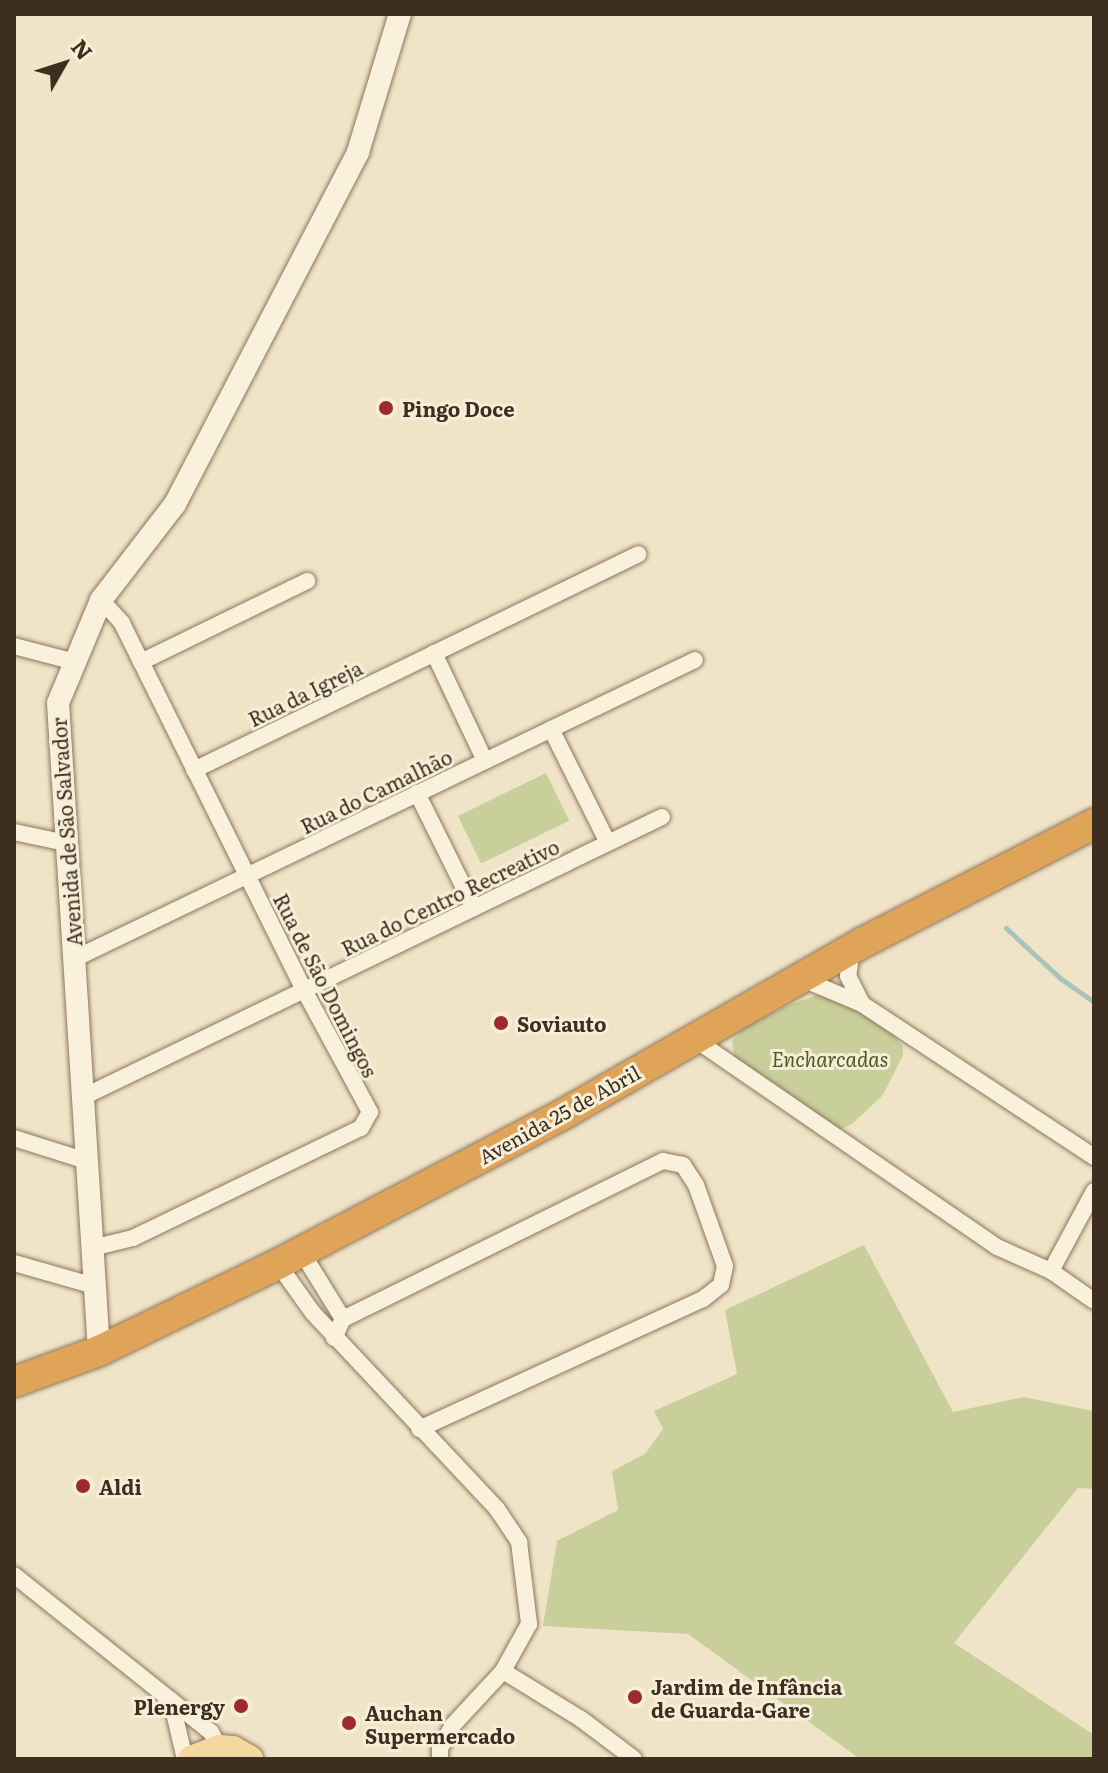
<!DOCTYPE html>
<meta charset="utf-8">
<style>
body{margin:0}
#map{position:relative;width:1108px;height:1773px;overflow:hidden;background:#f0e4c8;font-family:Literata,serif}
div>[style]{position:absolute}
.green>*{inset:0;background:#c9cf9b;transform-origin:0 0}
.stream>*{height:5px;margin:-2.5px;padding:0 2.5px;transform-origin:2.5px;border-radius:2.5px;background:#a9c4bc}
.roads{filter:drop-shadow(0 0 2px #8d765c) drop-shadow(0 0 2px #8d765c)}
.street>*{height:16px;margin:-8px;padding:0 8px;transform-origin:8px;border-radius:8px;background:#faf1dc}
.secondary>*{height:22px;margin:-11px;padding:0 11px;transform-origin:11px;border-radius:11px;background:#faf1dc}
.primary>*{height:26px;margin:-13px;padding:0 13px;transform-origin:13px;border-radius:13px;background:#f3d9a0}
.highway>*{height:30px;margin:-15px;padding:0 15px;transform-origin:15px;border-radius:15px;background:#e0a458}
.dots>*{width:22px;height:22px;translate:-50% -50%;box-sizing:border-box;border:4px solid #f7eed8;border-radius:50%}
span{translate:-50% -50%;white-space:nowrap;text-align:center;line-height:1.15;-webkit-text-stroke:6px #f7eed8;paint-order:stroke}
.poi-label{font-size:20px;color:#3d2e20;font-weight:700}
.left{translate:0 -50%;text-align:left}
.right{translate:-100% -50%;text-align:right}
.street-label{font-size:20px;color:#3d2e20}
.park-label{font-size:20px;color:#4d5a26;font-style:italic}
.frame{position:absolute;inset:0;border:16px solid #3d2e20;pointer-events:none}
.north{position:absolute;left:24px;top:24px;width:80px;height:80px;-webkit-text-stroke:6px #f7eed8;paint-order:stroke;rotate:51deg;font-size:22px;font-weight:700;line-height:32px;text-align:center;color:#3d2e20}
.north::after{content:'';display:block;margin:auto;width:28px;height:36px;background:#3d2e20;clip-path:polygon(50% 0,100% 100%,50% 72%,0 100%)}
</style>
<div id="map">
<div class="green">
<i style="left:546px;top:773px;width:53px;height:98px;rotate:64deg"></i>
<i style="clip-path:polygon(830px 991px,874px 1012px,903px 1047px,903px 1055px,883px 1095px,853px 1123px,833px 1134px,736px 1068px,732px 1041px,744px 1028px,791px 1004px)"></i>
<i style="clip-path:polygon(864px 1245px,953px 1412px,1023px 1397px,1094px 1411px,1094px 1489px,1078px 1488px,954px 1643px,1094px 1735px,1094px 1759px,860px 1759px,688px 1634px,543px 1626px,557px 1541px,618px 1510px,612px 1471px,645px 1454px,663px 1429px,654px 1411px,737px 1374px,725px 1310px)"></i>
</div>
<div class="stream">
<i style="left:1006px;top:928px;width:74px;rotate:42.8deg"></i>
<i style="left:1060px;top:978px;width:42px;rotate:35.2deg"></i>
</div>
<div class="roads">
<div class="street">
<i style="left:14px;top:646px;width:63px;rotate:14.7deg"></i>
<i style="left:434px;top:653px;width:119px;rotate:64.7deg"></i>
<i style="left:141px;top:662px;width:185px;rotate:-26deg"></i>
<i style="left:551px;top:729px;width:127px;rotate:63.4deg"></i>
<i style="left:194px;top:770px;width:494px;rotate:-25.9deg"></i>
<i style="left:417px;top:793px;width:128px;rotate:63.6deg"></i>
<i style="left:14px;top:832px;width:53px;rotate:11.9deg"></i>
<i style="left:852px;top:949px;width:27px;rotate:98deg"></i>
<i style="left:848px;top:976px;width:31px;rotate:63deg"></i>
<i style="left:74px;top:959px;width:689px;rotate:-25.71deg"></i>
<i style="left:800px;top:978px;width:67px;rotate:22.8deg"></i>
<i style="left:862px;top:1004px;width:278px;rotate:33.4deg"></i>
<i style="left:693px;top:1038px;width:369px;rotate:34.5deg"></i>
<i style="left:997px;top:1247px;width:59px;rotate:24deg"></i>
<i style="left:1051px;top:1271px;width:52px;rotate:34.9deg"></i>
<i style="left:83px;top:1097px;width:643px;rotate:-25.81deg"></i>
<i style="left:14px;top:1138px;width:77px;rotate:17.5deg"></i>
<i style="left:92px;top:1248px;width:42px;rotate:-13.7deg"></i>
<i style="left:133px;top:1238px;width:253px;rotate:-25.8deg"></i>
<i style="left:361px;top:1128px;width:18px;rotate:-61deg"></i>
<i style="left:370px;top:1112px;width:139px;rotate:-118.4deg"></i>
<i style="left:304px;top:990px;width:410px;rotate:-116.4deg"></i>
<i style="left:122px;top:623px;width:31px;rotate:-132deg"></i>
<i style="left:301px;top:1251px;width:80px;rotate:58.3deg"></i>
<i style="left:14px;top:1263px;width:84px;rotate:15.9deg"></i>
<i style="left:278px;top:1264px;width:60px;rotate:54.5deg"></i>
<i style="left:313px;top:1313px;width:269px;rotate:46.8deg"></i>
<i style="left:497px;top:1509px;width:40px;rotate:56deg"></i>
<i style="left:519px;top:1542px;width:83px;rotate:83deg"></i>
<i style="left:529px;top:1624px;width:54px;rotate:119deg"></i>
<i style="left:503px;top:1671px;width:74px;rotate:132.8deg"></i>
<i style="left:453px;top:1725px;width:26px;rotate:119deg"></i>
<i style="left:440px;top:1748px;width:11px;rotate:90deg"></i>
<i style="left:1051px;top:1271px;width:91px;rotate:-61.7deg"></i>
<i style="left:334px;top:1338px;width:21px;rotate:-65deg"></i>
<i style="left:343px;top:1319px;width:357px;rotate:-26.3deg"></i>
<i style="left:663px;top:1161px;width:20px;rotate:11deg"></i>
<i style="left:683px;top:1165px;width:24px;rotate:57deg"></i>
<i style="left:696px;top:1185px;width:86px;rotate:70.3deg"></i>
<i style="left:725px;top:1266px;width:19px;rotate:102deg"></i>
<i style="left:721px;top:1285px;width:23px;rotate:142deg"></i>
<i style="left:703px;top:1299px;width:312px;rotate:155.4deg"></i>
<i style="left:14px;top:1575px;width:252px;rotate:38.6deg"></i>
<i style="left:211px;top:1732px;width:18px;rotate:63deg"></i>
<i style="left:503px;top:1671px;width:92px;rotate:31.6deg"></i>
<i style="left:581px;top:1719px;width:66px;rotate:37deg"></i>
<i style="left:171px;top:1700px;width:61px;rotate:76.7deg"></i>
</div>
<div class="secondary">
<i style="left:99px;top:1351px;width:649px;rotate:-93.62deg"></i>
<i style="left:58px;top:703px;width:112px;rotate:-67.3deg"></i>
<i style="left:101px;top:600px;width:121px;rotate:-52.4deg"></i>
<i style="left:175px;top:504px;width:397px;rotate:-62.5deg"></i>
<i style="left:358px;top:152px;width:144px;rotate:-73.1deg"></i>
</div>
<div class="primary">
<i style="left:191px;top:1759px;width:30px;rotate:-21deg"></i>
<i style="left:219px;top:1748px;width:14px;rotate:4deg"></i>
<i style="left:233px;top:1749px;width:20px;rotate:30deg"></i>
</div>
<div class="highway">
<i style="left:14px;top:1382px;width:90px;rotate:-20deg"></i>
<i style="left:99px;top:1351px;width:199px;rotate:-25.9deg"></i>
<i style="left:278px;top:1264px;width:327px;rotate:-27.7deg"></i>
<i style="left:567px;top:1112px;width:342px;rotate:-29.8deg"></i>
<i style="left:864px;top:942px;width:259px;rotate:-27.2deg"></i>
</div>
</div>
<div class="dots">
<i style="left:386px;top:408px;background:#9e2a2b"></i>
<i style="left:501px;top:1023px;background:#9e2a2b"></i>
<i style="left:83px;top:1486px;background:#9e2a2b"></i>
<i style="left:635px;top:1697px;background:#9e2a2b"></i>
<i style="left:241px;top:1706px;background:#9e2a2b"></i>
<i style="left:349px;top:1723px;background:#9e2a2b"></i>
</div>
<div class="poi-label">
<span class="left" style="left:402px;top:408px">Pingo Doce</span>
<span class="left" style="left:517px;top:1023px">Soviauto</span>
<span class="left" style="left:99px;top:1486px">Aldi</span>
<span class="left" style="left:651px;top:1698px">Jardim de Infância<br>de Guarda-Gare</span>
<span class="right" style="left:225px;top:1706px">Plenergy</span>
<span class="left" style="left:365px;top:1724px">Auchan<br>Supermercado</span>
</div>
<div class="street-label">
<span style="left:305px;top:693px;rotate:-26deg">Rua da Igreja</span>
<span style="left:376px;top:791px;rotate:-26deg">Rua do Camalhão</span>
<span style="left:66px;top:832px;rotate:-94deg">Avenida de São Salvador</span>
<span style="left:450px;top:897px;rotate:-26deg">Rua do Centro Recreativo</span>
<span style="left:326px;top:985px;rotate:63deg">Rua de São Domingos</span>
<span style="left:559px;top:1114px;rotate:-29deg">Avenida 25 de Abril</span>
</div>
<div class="park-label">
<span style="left:830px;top:1058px">Encharcadas</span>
</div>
<div class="frame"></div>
<div class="north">N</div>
</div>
